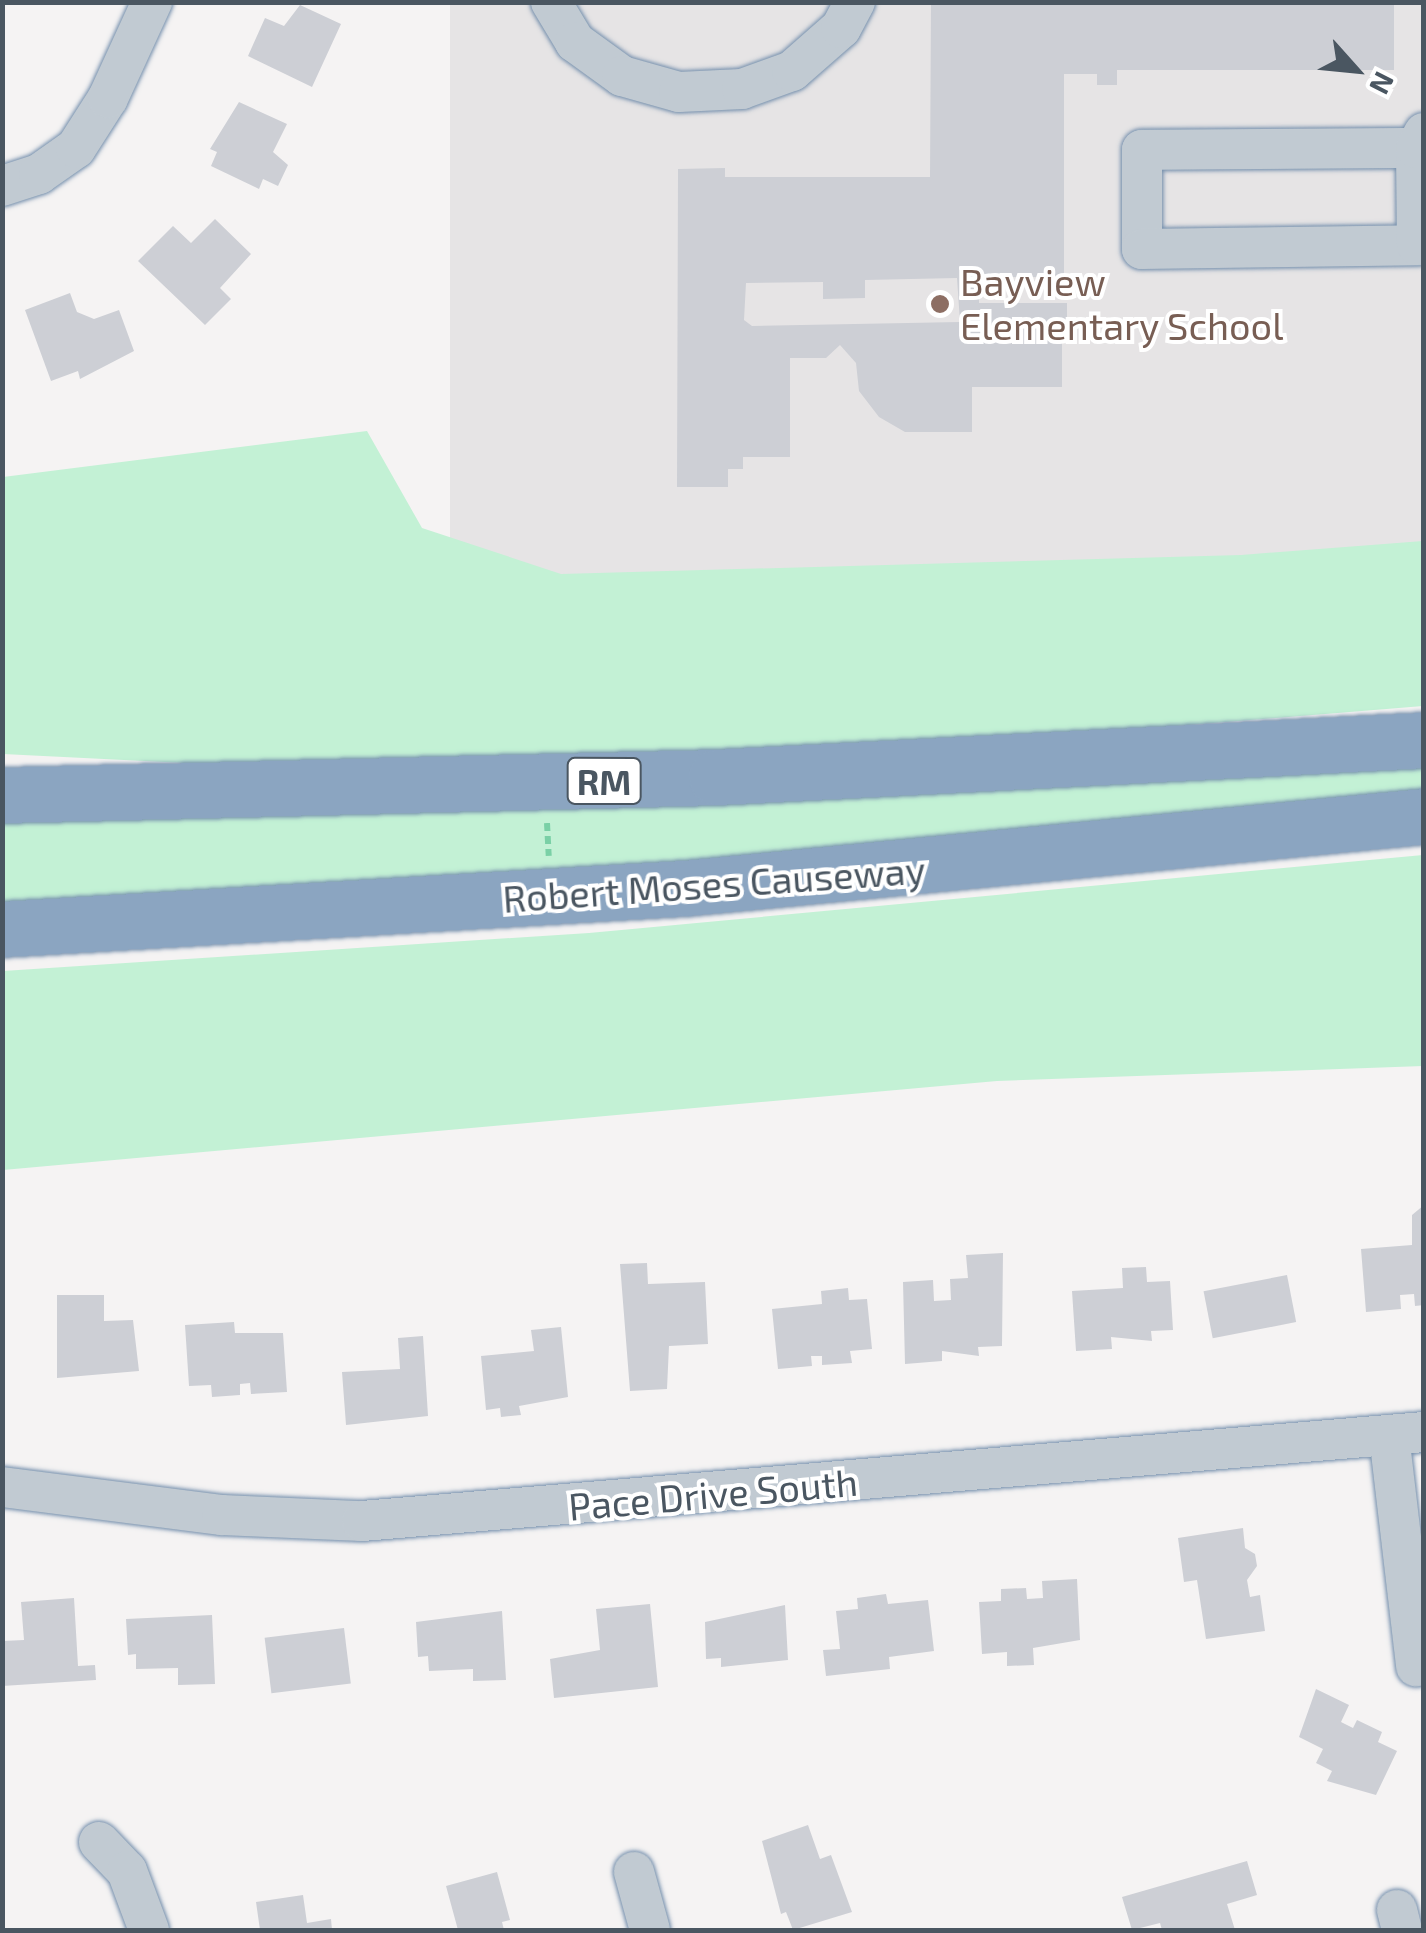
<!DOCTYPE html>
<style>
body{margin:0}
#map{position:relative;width:1426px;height:1933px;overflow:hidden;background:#f5f3f3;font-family:"Exo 2",sans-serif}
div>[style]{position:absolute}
.education>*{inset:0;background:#e6e4e5;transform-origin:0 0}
.green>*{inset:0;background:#c3f1d5}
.building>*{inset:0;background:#cdcfd5;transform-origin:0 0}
.path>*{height:6px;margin-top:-3px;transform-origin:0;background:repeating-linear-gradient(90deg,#7ad0a6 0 8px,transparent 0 13px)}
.roads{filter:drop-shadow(0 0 2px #7690ad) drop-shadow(0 0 2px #7690ad)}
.minor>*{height:40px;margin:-20px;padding:0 20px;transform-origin:20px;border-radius:20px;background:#c1cad2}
.highway>*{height:55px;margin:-27.5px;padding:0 27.5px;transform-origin:27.5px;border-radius:27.5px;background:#8ba5c1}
.dots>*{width:28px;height:28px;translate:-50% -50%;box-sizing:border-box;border:5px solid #fff;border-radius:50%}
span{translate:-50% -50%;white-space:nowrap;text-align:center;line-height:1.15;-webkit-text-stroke:8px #fff;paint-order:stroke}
.shield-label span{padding:2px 8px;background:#fff;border:2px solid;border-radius:8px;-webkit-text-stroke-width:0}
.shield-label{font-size:35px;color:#4a5661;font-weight:700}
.education-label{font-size:38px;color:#785e54}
.left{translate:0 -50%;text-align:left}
.street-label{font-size:38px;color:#4a5661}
.frame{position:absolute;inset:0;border:5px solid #4a5661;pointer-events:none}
.north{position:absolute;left:1306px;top:20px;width:100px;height:100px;-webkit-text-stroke:8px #fff;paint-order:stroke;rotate:117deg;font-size:28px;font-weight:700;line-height:40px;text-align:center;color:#4a5661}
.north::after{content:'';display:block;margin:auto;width:35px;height:45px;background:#4a5661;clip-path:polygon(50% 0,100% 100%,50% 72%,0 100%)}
</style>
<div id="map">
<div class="education">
<i style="left:450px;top:3px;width:973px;height:611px"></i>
</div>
<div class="green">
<i style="clip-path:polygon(367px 431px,422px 528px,561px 574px,1241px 555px,1423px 541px,1423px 706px,768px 759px,326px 770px,3px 754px,3px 477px)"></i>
<i style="clip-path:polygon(1424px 758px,1423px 804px,816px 856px,3px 912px,2px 817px)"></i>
<i style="clip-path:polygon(1423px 855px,1423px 1066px,997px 1081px,3px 1170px,3px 971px,589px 933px)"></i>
</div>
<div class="building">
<i style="clip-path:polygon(evenodd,931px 2px,1394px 2px,1394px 70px,1117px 70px,1117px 85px,1097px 85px,1097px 74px,1064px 74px,1064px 277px,979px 277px,979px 303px,1067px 303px,1067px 324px,1052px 324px,1052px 339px,1062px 339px,1062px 387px,972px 387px,972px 432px,905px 432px,879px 417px,859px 391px,856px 363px,840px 345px,826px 358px,790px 358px,790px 457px,743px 457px,743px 469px,728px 469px,728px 487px,677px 487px,678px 169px,725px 168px,725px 177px,930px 177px,931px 2px,957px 278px,960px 322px,752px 326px,744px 320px,746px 283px,823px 282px,823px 299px,865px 298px,865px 280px,957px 278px)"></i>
<i style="clip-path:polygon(300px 5px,341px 24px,312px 87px,248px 56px,265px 18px,284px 26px)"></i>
<i style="clip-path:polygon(239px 102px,287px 124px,273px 152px,288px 165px,278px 186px,263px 179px,259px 189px,211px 166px,217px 152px,210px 149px)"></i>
<i style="clip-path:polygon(215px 219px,251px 254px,220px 288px,231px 299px,205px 325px,138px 261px,173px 226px,191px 243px)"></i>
<i style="clip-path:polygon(70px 293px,77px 312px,94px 319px,119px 310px,134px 351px,80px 379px,78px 371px,51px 381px,25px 310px)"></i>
<i style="clip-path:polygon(1424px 1205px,1424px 1305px,1415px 1306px,1414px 1294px,1400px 1295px,1401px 1309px,1366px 1312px,1361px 1249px,1412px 1245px,1412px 1215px)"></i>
<i style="clip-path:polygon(1003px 1253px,1002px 1346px,978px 1347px,979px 1356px,942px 1351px,942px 1361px,905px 1364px,903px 1282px,933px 1280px,934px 1301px,951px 1300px,950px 1279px,968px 1278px,966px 1255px)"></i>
<i style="clip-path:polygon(647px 1263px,648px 1284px,705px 1282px,708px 1344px,669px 1346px,667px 1389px,630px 1391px,620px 1264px)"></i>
<i style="clip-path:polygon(1146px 1267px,1147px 1282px,1170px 1281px,1173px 1330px,1151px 1331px,1152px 1341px,1111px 1337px,1112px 1349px,1076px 1351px,1072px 1291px,1123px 1288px,1122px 1268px)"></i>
<i style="left:1287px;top:1275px;width:48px;height:85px;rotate:79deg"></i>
<i style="clip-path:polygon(848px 1288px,849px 1300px,867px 1299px,872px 1349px,850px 1351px,852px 1363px,822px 1365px,822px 1356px,811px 1356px,812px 1366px,778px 1369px,772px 1309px,822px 1304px,821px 1291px)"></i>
<i style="clip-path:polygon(57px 1295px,104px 1295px,104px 1321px,133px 1320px,139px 1371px,57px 1378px)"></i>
<i style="clip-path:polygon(234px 1322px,235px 1333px,283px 1333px,287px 1392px,251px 1394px,250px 1383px,240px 1384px,240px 1395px,212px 1397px,211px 1385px,189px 1386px,185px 1325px)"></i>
<i style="clip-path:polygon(561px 1327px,568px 1397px,519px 1406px,521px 1415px,501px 1417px,500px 1408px,486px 1410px,481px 1356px,534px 1351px,531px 1330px)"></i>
<i style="clip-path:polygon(423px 1336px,428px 1416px,346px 1425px,342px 1372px,400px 1369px,398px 1338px)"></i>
<i style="clip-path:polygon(1243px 1528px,1245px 1548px,1255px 1554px,1257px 1566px,1247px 1580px,1250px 1597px,1260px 1595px,1265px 1631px,1206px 1639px,1197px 1580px,1184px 1582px,1178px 1538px)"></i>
<i style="clip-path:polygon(1077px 1579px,1080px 1640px,1033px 1648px,1034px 1665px,1007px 1666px,1007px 1652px,982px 1654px,979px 1602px,1001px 1601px,1001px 1589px,1026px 1588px,1027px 1599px,1043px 1598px,1042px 1581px)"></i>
<i style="clip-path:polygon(886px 1594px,888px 1604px,928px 1600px,934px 1651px,889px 1657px,890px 1669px,826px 1676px,823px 1650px,840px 1649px,836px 1611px,858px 1609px,857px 1598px)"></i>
<i style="clip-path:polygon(74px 1598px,78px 1666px,95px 1665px,96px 1680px,2px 1686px,3px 1641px,24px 1640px,21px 1602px)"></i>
<i style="clip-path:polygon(650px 1604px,658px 1687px,554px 1698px,550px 1659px,600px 1650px,596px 1609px)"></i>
<i style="clip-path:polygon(785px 1605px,788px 1660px,721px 1667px,721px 1658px,706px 1659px,705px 1622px)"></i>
<i style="clip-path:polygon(502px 1611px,506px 1680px,473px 1681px,473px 1669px,429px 1671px,428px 1656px,418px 1657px,416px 1622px)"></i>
<i style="clip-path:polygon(212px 1615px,215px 1684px,178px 1685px,178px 1668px,136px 1669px,136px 1654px,128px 1655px,126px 1619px)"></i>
<i style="left:344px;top:1628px;width:56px;height:80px;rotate:83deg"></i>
<i style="clip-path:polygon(1316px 1689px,1349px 1705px,1341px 1722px,1353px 1728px,1357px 1720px,1382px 1732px,1378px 1742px,1397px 1751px,1376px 1795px,1327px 1781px,1332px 1771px,1316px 1763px,1323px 1749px,1299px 1737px)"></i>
<i style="clip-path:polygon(808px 1825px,820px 1859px,831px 1855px,852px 1912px,793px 1930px,786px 1912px,781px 1914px,762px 1841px)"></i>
<i style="clip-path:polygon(1247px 1861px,1257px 1895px,1227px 1904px,1235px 1930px,1162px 1930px,1160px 1923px,1132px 1930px,1122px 1897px)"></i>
<i style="clip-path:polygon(497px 1872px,510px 1920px,502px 1922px,504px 1930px,458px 1930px,446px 1886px)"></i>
<i style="clip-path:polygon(303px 1895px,307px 1923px,331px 1919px,332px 1930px,260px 1930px,256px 1902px)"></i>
</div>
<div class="path">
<i style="left:547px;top:823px;width:33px;rotate:87deg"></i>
</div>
<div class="roads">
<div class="minor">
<i style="left:551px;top:2px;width:47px;rotate:59deg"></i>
<i style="left:575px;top:42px;width:58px;rotate:35.9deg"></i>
<i style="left:622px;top:76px;width:59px;rotate:15.7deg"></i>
<i style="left:679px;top:92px;width:63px;rotate:-2.7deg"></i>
<i style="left:742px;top:89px;width:53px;rotate:-19.8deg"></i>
<i style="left:792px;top:71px;width:65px;rotate:-41.3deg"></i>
<i style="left:841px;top:28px;width:30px;rotate:-62deg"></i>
<i style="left:1416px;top:148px;width:274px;rotate:179.6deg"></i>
<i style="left:1142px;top:150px;width:99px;rotate:90deg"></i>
<i style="left:1142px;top:249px;width:275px;rotate:-0.8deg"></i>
<i style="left:1417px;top:245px;width:97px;rotate:-90.6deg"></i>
<i style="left:1416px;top:148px;width:17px;rotate:-62deg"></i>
<i style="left:2px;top:186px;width:39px;rotate:-18deg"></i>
<i style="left:39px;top:174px;width:45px;rotate:-35.1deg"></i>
<i style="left:76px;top:148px;width:59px;rotate:-57.4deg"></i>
<i style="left:108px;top:98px;width:106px;rotate:-65.4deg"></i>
<i style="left:1389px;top:1435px;width:233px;rotate:83.3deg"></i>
<i style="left:2px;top:1487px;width:222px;rotate:7.3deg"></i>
<i style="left:222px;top:1515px;width:140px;rotate:2.5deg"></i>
<i style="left:362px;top:1521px;width:1066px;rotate:-4.79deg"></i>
<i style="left:99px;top:1842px;width:40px;rotate:46deg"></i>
<i style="left:127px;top:1871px;width:63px;rotate:69.6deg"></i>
<i style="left:634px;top:1872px;width:60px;rotate:74.6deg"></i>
<i style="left:1397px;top:1910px;width:21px;rotate:76deg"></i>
</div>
<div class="highway">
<i style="left:2px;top:795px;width:714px;rotate:-1.44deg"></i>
<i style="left:716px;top:777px;width:709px;rotate:-2.99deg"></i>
<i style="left:2px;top:929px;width:684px;rotate:-3.44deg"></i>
<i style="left:685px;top:888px;width:742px;rotate:-5.56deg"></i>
</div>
</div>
<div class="dots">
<i style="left:940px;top:304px;background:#8d6e63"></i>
</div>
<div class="shield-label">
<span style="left:604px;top:781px">RM</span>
</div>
<div class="education-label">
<span class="left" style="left:960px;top:304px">Bayview<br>Elementary School</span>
</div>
<div class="street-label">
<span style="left:714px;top:884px;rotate:-4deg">Robert Moses Causeway</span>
<span style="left:713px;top:1494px;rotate:-5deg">Pace Drive South</span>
</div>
<div class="frame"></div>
<div class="north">N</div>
</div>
